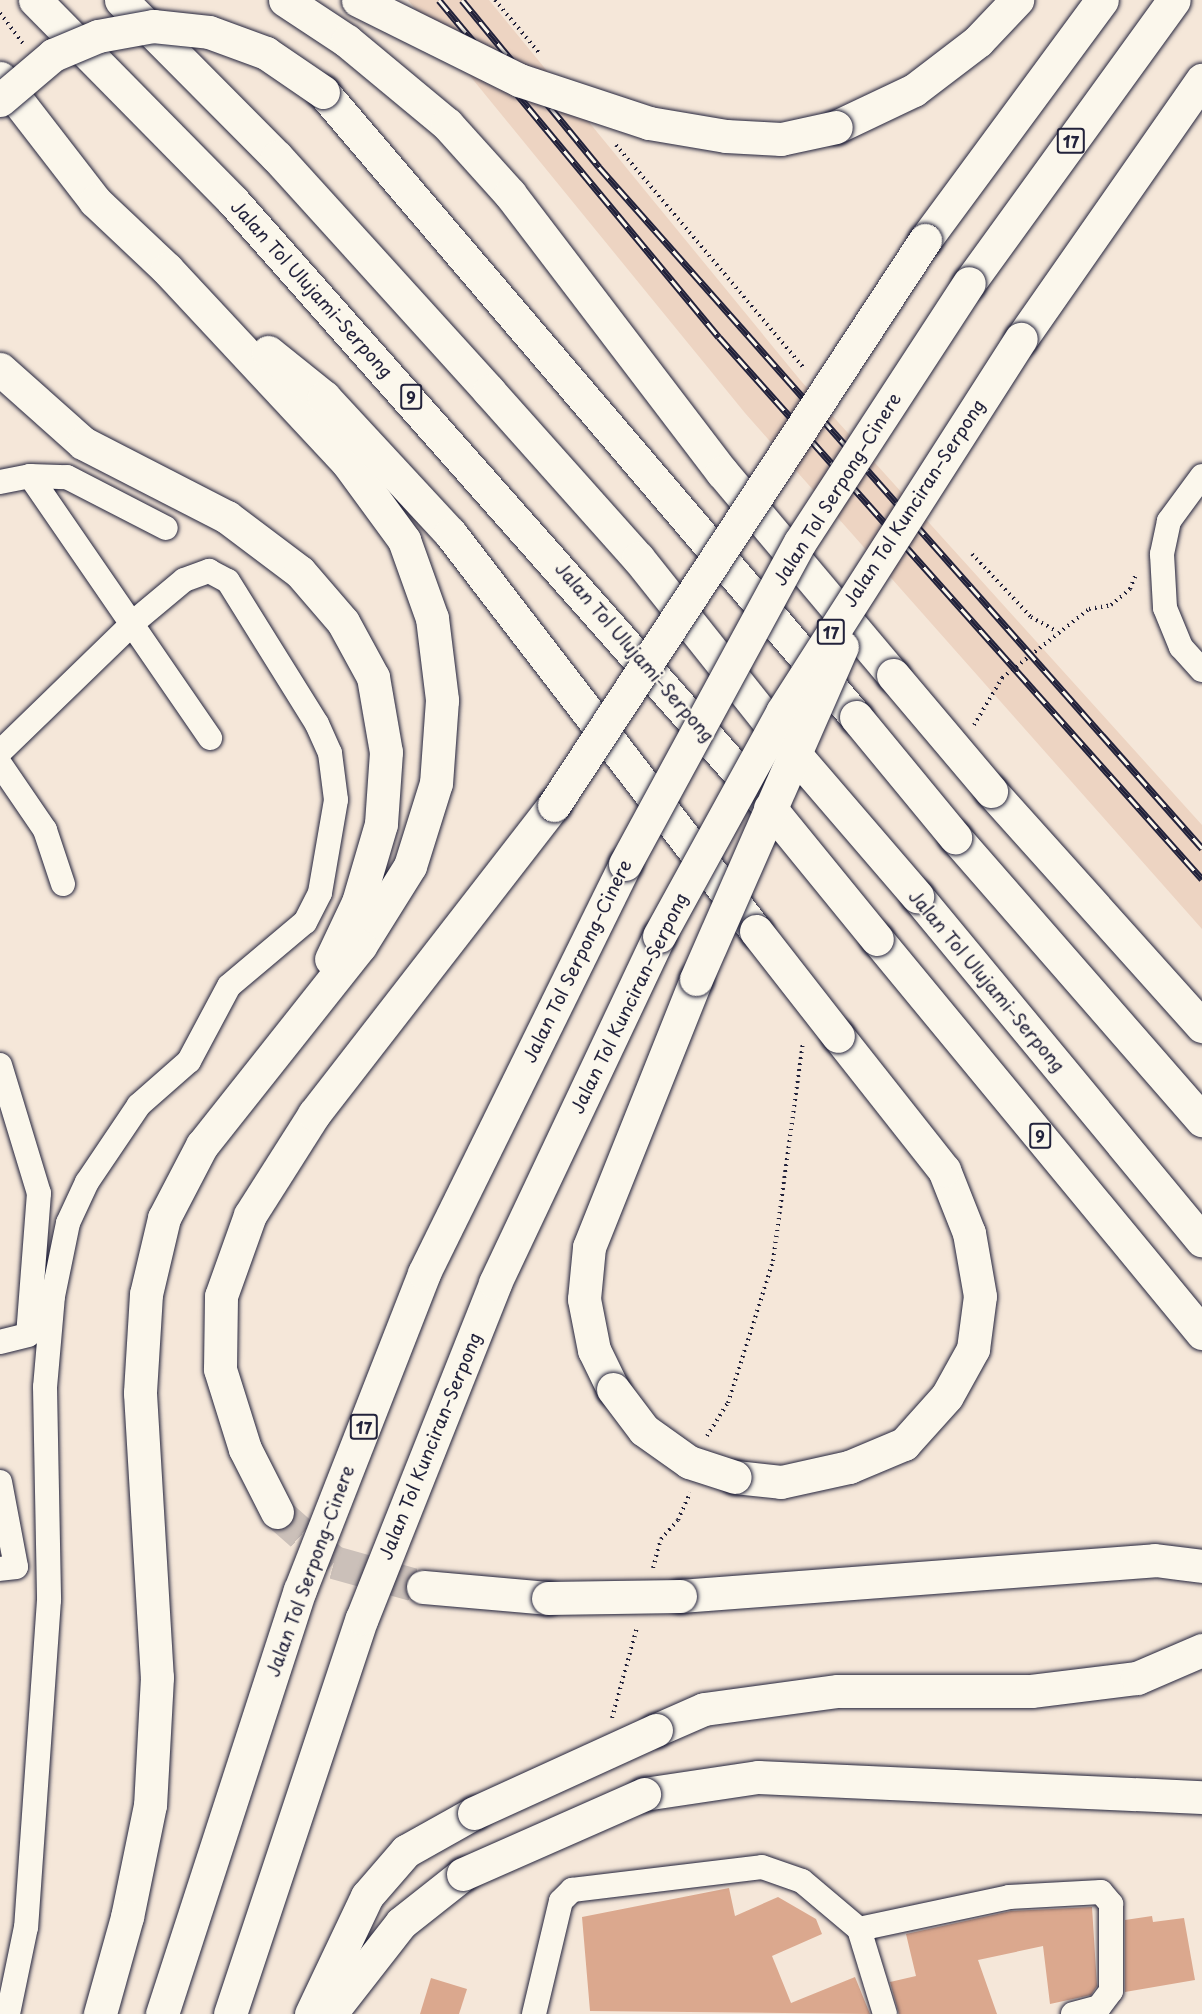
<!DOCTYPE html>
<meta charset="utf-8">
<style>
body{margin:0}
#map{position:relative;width:1202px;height:2014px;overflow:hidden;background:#f5e7d9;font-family:"Playpen Sans",sans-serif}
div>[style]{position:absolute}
.built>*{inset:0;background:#edd4c2}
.building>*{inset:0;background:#dba88e}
.motorway-tunnel>*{height:33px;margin-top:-16.5px;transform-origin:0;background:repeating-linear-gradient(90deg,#cbc0b9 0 33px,transparent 0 49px)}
.path>*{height:4px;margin-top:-2px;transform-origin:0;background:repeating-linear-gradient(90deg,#22223b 0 1.5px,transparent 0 6px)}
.roads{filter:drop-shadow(0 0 2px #22223b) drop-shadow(0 0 2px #22223b)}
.minor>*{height:24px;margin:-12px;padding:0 12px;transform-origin:12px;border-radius:12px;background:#fbf7ec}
.motorway>*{height:33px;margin:-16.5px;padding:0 16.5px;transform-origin:16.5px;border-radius:16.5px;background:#fbf7ec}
.rail>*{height:7px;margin-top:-3.5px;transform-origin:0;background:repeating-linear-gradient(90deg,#fbf7ec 0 14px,#22223b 0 28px);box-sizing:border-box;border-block:2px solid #22223b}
.bridges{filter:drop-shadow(0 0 2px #22223b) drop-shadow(0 0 2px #22223b)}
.motorway-bridge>*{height:33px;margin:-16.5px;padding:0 16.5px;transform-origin:16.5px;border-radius:16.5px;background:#fbf7ec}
span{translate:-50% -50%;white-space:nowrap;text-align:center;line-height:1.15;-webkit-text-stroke:4.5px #fbf7ec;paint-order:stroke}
.shield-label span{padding:2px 4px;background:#fbf7ec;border:2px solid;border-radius:4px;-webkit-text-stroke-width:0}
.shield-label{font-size:16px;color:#22223b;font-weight:700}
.street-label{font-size:18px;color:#22223b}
</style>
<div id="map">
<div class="built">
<i style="clip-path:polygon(408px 0,489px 0,801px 381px,1202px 825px,1202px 929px,745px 413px)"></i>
</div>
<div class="building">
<i style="clip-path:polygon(729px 1888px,735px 1916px,778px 1897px,816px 1919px,822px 1934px,772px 1956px,791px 2003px,855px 1977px,870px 2014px,590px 2011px,582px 1917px)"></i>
<i style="clip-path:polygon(1092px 1907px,1097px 1986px,1091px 1995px,1050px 2004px,1043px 1946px,978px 1960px,997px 2014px,899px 2014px,890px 1982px,916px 1976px,906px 1934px,1011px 1911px)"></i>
<i style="clip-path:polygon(1152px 1916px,1153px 1922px,1184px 1918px,1195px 1980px,1125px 1992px,1125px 1920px)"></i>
<i style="clip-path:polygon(431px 1978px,467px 1989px,459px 2014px,420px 2014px)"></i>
</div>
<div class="motorway-tunnel">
<i style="left:277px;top:1512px;width:76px;rotate:41.3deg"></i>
<i style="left:334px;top:1562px;width:92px;rotate:15.7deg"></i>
</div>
<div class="path">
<i style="left:495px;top:0;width:70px;rotate:50.2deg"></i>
<i style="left:0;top:13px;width:38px;rotate:53deg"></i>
<i style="left:616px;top:145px;width:292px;rotate:49.9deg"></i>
<i style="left:972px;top:554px;width:86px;rotate:46.9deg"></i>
<i style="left:1031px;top:617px;width:29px;rotate:29deg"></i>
<i style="left:974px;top:725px;width:55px;rotate:-59.2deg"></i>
<i style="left:1002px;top:678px;width:111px;rotate:-38.4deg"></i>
<i style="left:1089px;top:609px;width:22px;rotate:-10deg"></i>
<i style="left:1111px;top:605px;width:25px;rotate:-40deg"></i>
<i style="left:1130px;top:589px;width:16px;rotate:-68deg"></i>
<i style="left:707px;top:1436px;width:39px;rotate:-58deg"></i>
<i style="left:728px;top:1403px;width:149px;rotate:-72.4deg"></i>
<i style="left:773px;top:1261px;width:221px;rotate:-82.2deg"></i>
<i style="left:653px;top:1568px;width:30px;rotate:-75deg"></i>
<i style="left:661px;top:1539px;width:25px;rotate:-48deg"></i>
<i style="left:678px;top:1520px;width:30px;rotate:-66deg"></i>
<i style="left:612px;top:1718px;width:94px;rotate:-74.6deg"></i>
</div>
<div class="roads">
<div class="minor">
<i style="left:30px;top:476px;width:318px;rotate:55.5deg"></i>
<i style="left:1202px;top:476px;width:56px;rotate:126.3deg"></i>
<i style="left:1169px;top:521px;width:34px;rotate:102deg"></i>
<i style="left:1162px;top:554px;width:54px;rotate:86.8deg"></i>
<i style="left:1165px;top:608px;width:42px;rotate:67.7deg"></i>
<i style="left:1181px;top:647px;width:31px;rotate:48deg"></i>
<i style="left:0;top:482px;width:31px;rotate:-11deg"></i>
<i style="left:30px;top:476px;width:37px;rotate:2deg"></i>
<i style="left:67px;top:477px;width:111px;rotate:27.3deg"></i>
<i style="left:0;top:752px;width:188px;rotate:-44.1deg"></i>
<i style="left:135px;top:621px;width:64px;rotate:-39.9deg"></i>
<i style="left:184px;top:580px;width:27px;rotate:-20deg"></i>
<i style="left:209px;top:571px;width:21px;rotate:28deg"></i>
<i style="left:228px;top:581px;width:168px;rotate:58.1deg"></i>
<i style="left:317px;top:724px;width:32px;rotate:66deg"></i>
<i style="left:330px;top:753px;width:47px;rotate:82.7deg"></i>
<i style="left:336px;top:800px;width:94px;rotate:99.8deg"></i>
<i style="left:320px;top:893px;width:33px;rotate:117deg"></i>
<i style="left:305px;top:922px;width:99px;rotate:139.9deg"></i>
<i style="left:229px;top:986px;width:85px;rotate:118.1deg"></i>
<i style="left:189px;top:1061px;width:67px;rotate:138.7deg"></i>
<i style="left:139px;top:1105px;width:93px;rotate:124deg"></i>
<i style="left:87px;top:1182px;width:45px;rotate:114.9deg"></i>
<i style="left:68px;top:1223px;width:75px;rotate:101.6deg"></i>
<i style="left:53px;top:1296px;width:91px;rotate:95deg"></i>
<i style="left:45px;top:1387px;width:213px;rotate:88.9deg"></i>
<i style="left:49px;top:1600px;width:328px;rotate:94deg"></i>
<i style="left:26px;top:1927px;width:89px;rotate:101.7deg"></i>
<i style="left:0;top:764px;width:80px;rotate:55.7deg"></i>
<i style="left:45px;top:830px;width:57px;rotate:71.6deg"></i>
<i style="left:0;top:1065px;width:134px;rotate:73.1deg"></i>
<i style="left:39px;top:1193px;width:142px;rotate:94.4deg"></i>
<i style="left:28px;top:1335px;width:29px;rotate:166deg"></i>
<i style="left:0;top:1482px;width:86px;rotate:79.3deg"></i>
<i style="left:16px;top:1567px;width:16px;rotate:173deg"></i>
<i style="left:859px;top:1929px;width:153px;rotate:-12deg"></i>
<i style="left:1009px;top:1897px;width:92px;rotate:-3.1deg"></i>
<i style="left:1101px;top:1892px;width:16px;rotate:50deg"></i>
<i style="left:1111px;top:1904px;width:87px;rotate:90deg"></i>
<i style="left:1111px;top:1991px;width:20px;rotate:127deg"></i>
<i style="left:1099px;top:2007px;width:27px;rotate:165deg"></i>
<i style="left:534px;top:2014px;width:116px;rotate:-76.6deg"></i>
<i style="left:561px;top:1901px;width:16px;rotate:-45deg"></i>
<i style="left:572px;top:1890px;width:191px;rotate:-6.9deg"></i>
<i style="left:762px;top:1867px;width:42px;rotate:19.3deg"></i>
<i style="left:802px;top:1881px;width:75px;rotate:40.1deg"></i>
<i style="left:859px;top:1929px;width:89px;rotate:73deg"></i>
</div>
<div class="motorway">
<i style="left:35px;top:0;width:282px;rotate:45.4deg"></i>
<i style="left:233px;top:201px;width:810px;rotate:48.5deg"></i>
<i style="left:121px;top:0;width:221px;rotate:45.2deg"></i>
<i style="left:277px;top:157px;width:316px;rotate:47.8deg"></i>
<i style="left:489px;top:391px;width:224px;rotate:48.3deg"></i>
<i style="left:638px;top:558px;width:243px;rotate:51.5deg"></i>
<i style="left:285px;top:0;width:74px;rotate:33.5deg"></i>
<i style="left:347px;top:41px;width:130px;rotate:39.7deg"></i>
<i style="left:447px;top:124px;width:94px;rotate:48deg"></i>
<i style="left:510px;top:194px;width:350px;rotate:52.7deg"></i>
<i style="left:722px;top:472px;width:265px;rotate:49.9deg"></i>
<i style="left:0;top:78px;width:155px;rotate:52.3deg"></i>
<i style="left:95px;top:201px;width:99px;rotate:43.4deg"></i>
<i style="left:167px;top:269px;width:264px;rotate:47deg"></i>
<i style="left:347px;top:462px;width:97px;rotate:53.8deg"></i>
<i style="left:404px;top:540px;width:83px;rotate:70.3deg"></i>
<i style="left:432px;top:618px;width:83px;rotate:83deg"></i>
<i style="left:442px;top:700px;width:83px;rotate:94.1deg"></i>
<i style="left:436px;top:783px;width:87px;rotate:107.4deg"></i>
<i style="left:410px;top:866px;width:94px;rotate:122deg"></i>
<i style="left:360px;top:946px;width:254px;rotate:128.4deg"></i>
<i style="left:202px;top:1145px;width:82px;rotate:117.5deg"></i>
<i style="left:164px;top:1218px;width:78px;rotate:103.3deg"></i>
<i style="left:146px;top:1294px;width:99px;rotate:93.5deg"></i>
<i style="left:140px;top:1393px;width:285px;rotate:86.6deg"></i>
<i style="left:157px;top:1677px;width:128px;rotate:93.1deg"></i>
<i style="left:150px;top:1805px;width:114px;rotate:101.6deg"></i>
<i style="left:127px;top:1917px;width:101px;rotate:105.6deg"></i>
<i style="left:323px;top:92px;width:821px;rotate:49.54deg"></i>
<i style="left:836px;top:127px;width:86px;rotate:-25.4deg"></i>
<i style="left:914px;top:90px;width:81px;rotate:-37.4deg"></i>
<i style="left:978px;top:41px;width:57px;rotate:-46.4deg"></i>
<i style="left:925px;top:240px;width:298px;rotate:-53.6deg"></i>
<i style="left:969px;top:283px;width:349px;rotate:-54.1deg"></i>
<i style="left:1021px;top:339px;width:316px;rotate:-55.1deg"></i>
<i style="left:268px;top:352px;width:72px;rotate:38.8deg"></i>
<i style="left:324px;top:397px;width:185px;rotate:47.2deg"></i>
<i style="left:450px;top:533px;width:502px;rotate:52.45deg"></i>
<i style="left:0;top:369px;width:111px;rotate:41.7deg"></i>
<i style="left:83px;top:443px;width:162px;rotate:27.2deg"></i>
<i style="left:227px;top:517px;width:91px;rotate:37deg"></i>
<i style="left:300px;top:572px;width:66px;rotate:49.3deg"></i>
<i style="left:343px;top:622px;width:63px;rotate:61.4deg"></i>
<i style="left:373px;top:677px;width:76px;rotate:80.2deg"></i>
<i style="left:386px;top:752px;width:72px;rotate:94deg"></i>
<i style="left:381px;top:824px;width:81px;rotate:106.4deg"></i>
<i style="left:358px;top:902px;width:63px;rotate:115.3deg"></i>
<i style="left:991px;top:791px;width:316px;rotate:48.1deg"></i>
<i style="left:955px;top:837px;width:376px;rotate:48.9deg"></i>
<i style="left:917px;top:896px;width:447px;rotate:50.4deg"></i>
<i style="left:877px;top:939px;width:511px;rotate:50.48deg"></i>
<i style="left:613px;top:1389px;width:43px;rotate:-116deg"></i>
<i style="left:594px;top:1350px;width:52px;rotate:-101.1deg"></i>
<i style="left:584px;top:1299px;width:52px;rotate:-84.5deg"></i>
<i style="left:589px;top:1247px;width:289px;rotate:-68.2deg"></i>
<i style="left:735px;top:1477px;width:46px;rotate:6.2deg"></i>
<i style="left:781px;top:1482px;width:70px;rotate:-12.4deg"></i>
<i style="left:849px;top:1467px;width:60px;rotate:-22.7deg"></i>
<i style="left:904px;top:1444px;width:64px;rotate:-48.1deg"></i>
<i style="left:947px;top:1396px;width:54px;rotate:-61deg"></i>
<i style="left:973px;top:1349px;width:53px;rotate:-82.5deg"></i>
<i style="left:980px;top:1296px;width:64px;rotate:-99.9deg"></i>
<i style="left:969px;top:1233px;width:68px;rotate:-111.6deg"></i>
<i style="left:944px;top:1170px;width:171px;rotate:-128.3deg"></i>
<i style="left:277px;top:1512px;width:71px;rotate:-116.9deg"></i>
<i style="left:245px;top:1449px;width:84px;rotate:-107.4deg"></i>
<i style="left:220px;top:1369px;width:73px;rotate:-89.2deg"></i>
<i style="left:221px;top:1296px;width:86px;rotate:-70.3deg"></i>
<i style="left:250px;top:1215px;width:120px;rotate:-57.6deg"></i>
<i style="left:314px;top:1114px;width:391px;rotate:-52.2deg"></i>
<i style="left:423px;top:1587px;width:125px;rotate:5deg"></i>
<i style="left:680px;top:1596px;width:476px;rotate:-4.3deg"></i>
<i style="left:1155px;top:1560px;width:47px;rotate:7.3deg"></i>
<i style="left:656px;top:1730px;width:52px;rotate:-23.6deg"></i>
<i style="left:704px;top:1709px;width:135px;rotate:-7.7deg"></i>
<i style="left:838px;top:1691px;width:193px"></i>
<i style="left:1031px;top:1691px;width:107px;rotate:-7deg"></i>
<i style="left:1137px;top:1678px;width:71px;rotate:-23.3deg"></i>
<i style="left:644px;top:1794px;width:115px;rotate:-8.5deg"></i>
<i style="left:758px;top:1777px;width:444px;rotate:2.6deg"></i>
<i style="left:162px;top:2014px;width:446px;rotate:-72deg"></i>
<i style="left:300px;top:1590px;width:340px;rotate:-68.6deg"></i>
<i style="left:424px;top:1273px;width:456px;rotate:-63.8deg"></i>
<i style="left:230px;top:2014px;width:417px;rotate:-71.6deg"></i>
<i style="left:362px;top:1618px;width:360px;rotate:-68.3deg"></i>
<i style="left:495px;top:1283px;width:384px;rotate:-64.7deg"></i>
<i style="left:311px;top:2014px;width:131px;rotate:-64.6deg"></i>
<i style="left:367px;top:1896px;width:60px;rotate:-49.1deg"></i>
<i style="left:406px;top:1851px;width:78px;rotate:-29.2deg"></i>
<i style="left:330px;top:2014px;width:115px;rotate:-52deg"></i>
<i style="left:401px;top:1923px;width:79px;rotate:-38.3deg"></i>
</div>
</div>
<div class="rail">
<i style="left:439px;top:0;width:438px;rotate:50.3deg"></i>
<i style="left:719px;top:337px;width:726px;rotate:48.29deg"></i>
<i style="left:462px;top:0;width:216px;rotate:50.6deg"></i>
<i style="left:599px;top:167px;width:910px;rotate:48.48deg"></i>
</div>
<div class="bridges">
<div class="motorway-bridge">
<i style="left:358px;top:0;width:180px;rotate:26.4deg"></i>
<i style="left:519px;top:80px;width:137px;rotate:18.3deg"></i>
<i style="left:649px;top:123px;width:78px;rotate:9.6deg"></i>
<i style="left:726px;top:136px;width:55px;rotate:3.1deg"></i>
<i style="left:781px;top:139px;width:56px;rotate:-12.3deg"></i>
<i style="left:0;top:100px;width:70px;rotate:-40.3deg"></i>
<i style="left:53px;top:55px;width:49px;rotate:-22.9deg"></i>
<i style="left:98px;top:36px;width:56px;rotate:-10.3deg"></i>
<i style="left:153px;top:26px;width:56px;rotate:6.1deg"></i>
<i style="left:209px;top:32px;width:61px;rotate:20.2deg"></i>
<i style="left:266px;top:53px;width:69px;rotate:34.4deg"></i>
<i style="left:893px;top:675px;width:152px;rotate:49.8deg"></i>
<i style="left:856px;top:717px;width:156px;rotate:50.5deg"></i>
<i style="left:794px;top:753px;width:189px;rotate:49.3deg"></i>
<i style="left:554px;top:805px;width:676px;rotate:-56.71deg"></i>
<i style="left:770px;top:808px;width:169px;rotate:50.8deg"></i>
<i style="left:625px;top:864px;width:366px;rotate:-61.5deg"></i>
<i style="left:800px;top:542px;width:309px;rotate:-56.9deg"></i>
<i style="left:756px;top:931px;width:133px;rotate:52deg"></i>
<i style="left:659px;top:936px;width:256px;rotate:-61.2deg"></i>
<i style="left:782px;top:712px;width:443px;rotate:-57.4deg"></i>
<i style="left:696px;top:979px;width:363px;rotate:-66.3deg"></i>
<i style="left:613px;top:1389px;width:51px;rotate:52.9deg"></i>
<i style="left:644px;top:1430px;width:55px;rotate:35.4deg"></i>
<i style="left:689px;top:1462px;width:48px;rotate:18.1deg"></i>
<i style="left:548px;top:1598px;width:132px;rotate:-0.9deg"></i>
<i style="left:474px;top:1813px;width:200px;rotate:-24.5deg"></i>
<i style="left:463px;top:1874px;width:198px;rotate:-23.8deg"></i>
</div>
</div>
<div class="shield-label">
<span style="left:1071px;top:141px">17</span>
<span style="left:411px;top:397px">9</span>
<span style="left:831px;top:632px">17</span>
<span style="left:1040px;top:1136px">9</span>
<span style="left:364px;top:1427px">17</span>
</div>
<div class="street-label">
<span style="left:312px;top:289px;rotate:48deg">Jalan Tol Ulujami–Serpong</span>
<span style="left:837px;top:489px;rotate:-58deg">Jalan Tol Serpong–Cinere</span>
<span style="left:914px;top:503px;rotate:-57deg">Jalan Tol Kunciran–Serpong</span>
<span style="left:635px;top:652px;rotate:49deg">Jalan Tol Ulujami–Serpong</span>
<span style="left:577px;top:961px;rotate:-64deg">Jalan Tol Serpong–Cinere</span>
<span style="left:987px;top:981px;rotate:50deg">Jalan Tol Ulujami–Serpong</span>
<span style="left:629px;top:1003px;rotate:-64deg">Jalan Tol Kunciran–Serpong</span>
<span style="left:430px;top:1446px;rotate:-68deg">Jalan Tol Kunciran–Serpong</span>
<span style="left:310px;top:1571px;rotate:-70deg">Jalan Tol Serpong–Cinere</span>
</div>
</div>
